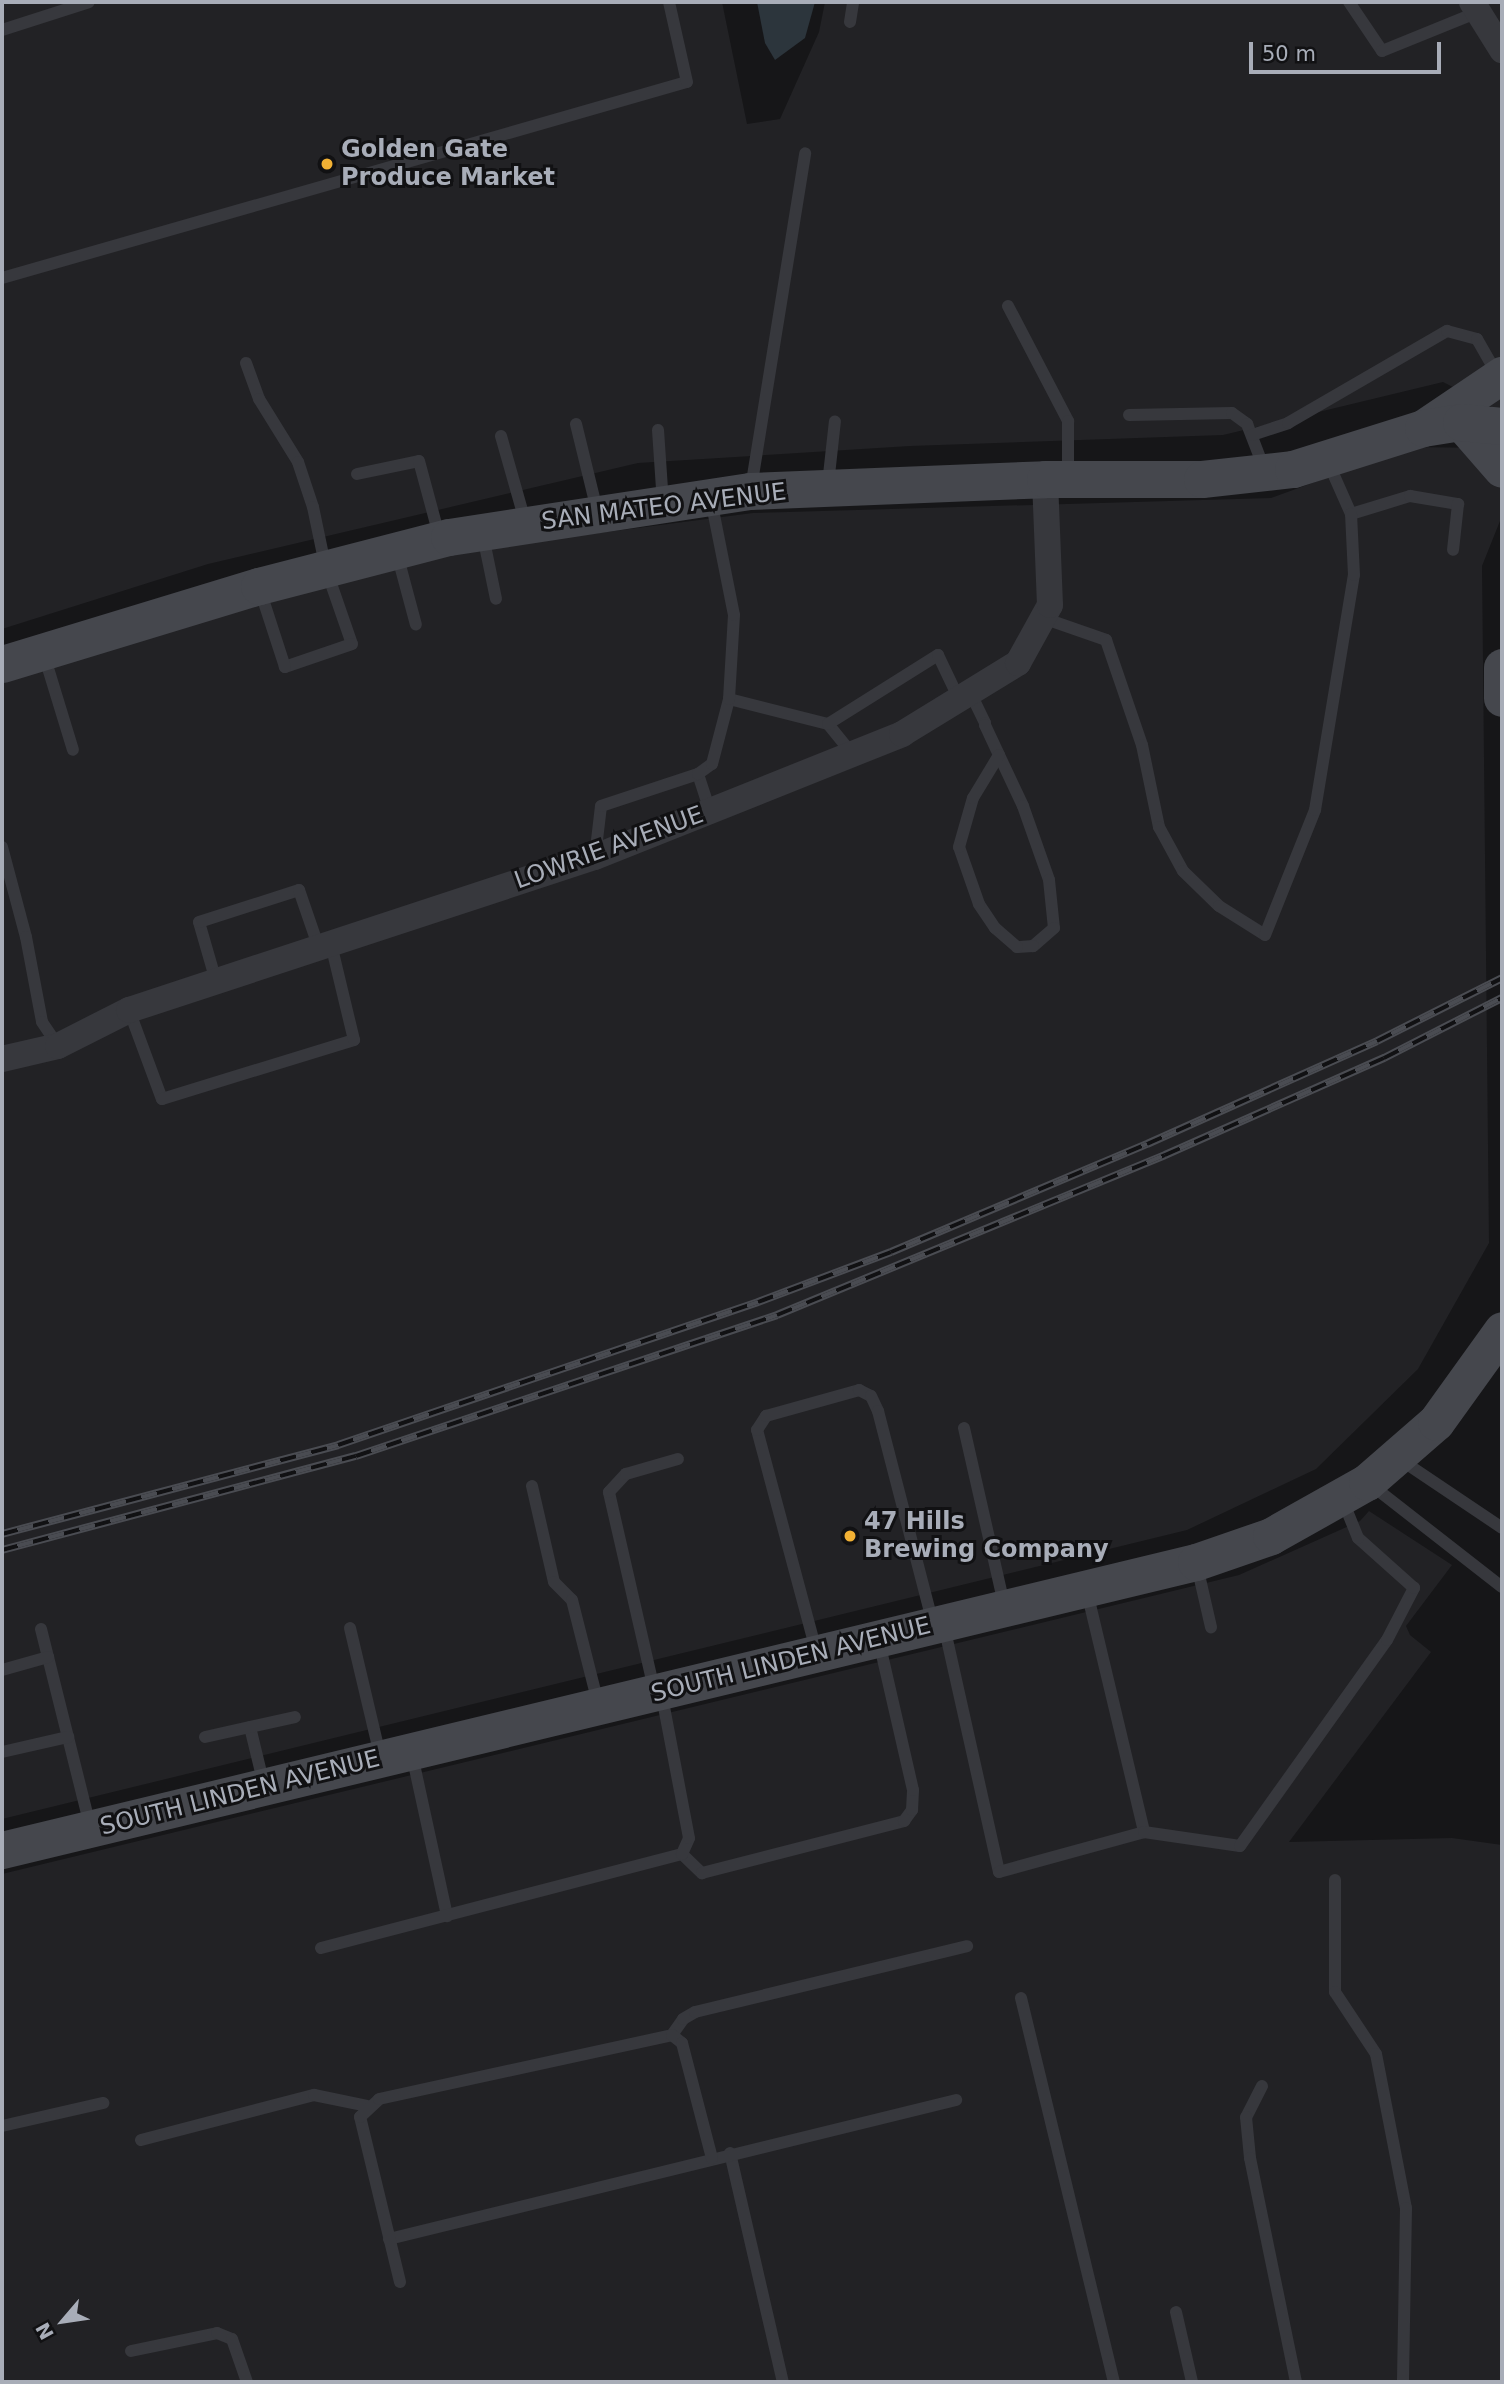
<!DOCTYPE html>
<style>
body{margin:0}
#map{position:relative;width:1504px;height:2384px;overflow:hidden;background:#161618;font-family:"DejaVu Sans",sans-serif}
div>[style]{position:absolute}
.built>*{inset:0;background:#222225}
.water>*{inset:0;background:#2c353c}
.lane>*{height:12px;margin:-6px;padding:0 6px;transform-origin:6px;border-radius:6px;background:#37383d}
.street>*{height:26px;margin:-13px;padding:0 13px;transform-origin:13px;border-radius:13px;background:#37383d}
.secondary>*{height:37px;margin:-18.5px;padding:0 18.5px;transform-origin:18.5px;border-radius:18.5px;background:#45474d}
.rail>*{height:8px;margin-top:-4px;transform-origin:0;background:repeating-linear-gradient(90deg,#111113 0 16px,#4a4c52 0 32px);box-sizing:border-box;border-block:2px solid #4a4c52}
.dots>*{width:19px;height:19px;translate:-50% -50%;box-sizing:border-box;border:4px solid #111113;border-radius:50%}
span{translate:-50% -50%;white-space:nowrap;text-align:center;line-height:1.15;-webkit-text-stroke:6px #111113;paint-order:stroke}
.poi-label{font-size:24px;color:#a8adb8;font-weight:700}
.left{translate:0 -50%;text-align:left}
.street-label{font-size:24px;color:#a8adb8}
.frame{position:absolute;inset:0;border:4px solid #a8adb8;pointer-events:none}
.north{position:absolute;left:28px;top:2286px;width:70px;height:70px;-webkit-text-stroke:5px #111113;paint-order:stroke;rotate:241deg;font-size:19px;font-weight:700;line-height:28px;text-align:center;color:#a8adb8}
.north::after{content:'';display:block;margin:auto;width:24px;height:32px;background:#a8adb8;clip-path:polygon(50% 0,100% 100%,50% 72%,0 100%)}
.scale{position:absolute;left:1249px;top:42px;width:192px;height:32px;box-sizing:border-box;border:4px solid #a8adb8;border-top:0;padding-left:9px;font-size:21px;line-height:24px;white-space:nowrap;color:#a8adb8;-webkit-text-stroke:5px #111113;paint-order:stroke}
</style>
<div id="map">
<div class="built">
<i style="clip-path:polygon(2px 2px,722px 2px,747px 124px,780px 119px,819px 32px,825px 2px,1502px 2px,1502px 412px,1443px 382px,1223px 435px,910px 446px,638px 463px,208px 564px,2px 629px)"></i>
<i style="clip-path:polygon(1411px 447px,1488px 448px,1502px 465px,1502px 516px,1482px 566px,1489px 1243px,1418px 1369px,1316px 1469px,1187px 1530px,2px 1819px,2px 678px,445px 553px,753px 513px,1271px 498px)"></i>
<i style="clip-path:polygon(1369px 1511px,1452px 1565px,1406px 1626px,1410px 1635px,1431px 1652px,1289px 1842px,1452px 1838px,1502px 1845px,1502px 2382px,2px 2382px,2px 1874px,1239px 1575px,1360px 1521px)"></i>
</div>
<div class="water">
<i style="clip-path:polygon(757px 2px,815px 2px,805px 38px,775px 60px,765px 43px)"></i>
</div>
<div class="lane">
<i style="left:1349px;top:2px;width:59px;rotate:56deg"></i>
<i style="left:1382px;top:51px;width:104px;rotate:-22.1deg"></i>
<i style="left:850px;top:22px;width:20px;rotate:-81deg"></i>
<i style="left:2px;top:30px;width:91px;rotate:-17.8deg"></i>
<i style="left:2px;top:278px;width:712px;rotate:-15.97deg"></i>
<i style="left:687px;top:82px;width:82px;rotate:-102.7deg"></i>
<i style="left:1008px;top:306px;width:130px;rotate:62.4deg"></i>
<i style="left:1068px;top:421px;width:55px;rotate:90deg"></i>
<i style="left:246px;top:363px;width:38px;rotate:70deg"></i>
<i style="left:259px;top:399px;width:74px;rotate:58.2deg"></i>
<i style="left:298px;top:462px;width:47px;rotate:71.6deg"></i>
<i style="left:313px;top:507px;width:63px;rotate:78.2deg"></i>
<i style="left:326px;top:569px;width:79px;rotate:70.9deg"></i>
<i style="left:352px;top:644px;width:71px;rotate:161.1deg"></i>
<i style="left:285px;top:667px;width:81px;rotate:-108deg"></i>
<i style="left:1129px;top:415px;width:103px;rotate:-1.1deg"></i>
<i style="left:1232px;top:413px;width:19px;rotate:36deg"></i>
<i style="left:1247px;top:424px;width:47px;rotate:68.9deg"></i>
<i style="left:576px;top:424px;width:89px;rotate:76.3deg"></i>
<i style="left:658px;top:430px;width:73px;rotate:86.1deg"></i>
<i style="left:1252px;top:435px;width:38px;rotate:-18deg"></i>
<i style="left:1288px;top:423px;width:184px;rotate:-30.1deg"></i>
<i style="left:1447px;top:331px;width:31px;rotate:15deg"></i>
<i style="left:1477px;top:339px;width:40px;rotate:60.3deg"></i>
<i style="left:501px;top:436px;width:88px;rotate:74.2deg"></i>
<i style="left:1328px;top:462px;width:57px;rotate:66.1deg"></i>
<i style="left:1351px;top:514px;width:62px;rotate:-17deg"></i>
<i style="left:1410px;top:496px;width:49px;rotate:9.5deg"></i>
<i style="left:1458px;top:504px;width:46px;rotate:96.2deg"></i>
<i style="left:357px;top:474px;width:63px;rotate:-11.8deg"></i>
<i style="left:419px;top:461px;width:77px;rotate:74.9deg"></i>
<i style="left:828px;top:484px;width:63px;rotate:-83.7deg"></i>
<i style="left:751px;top:488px;width:339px;rotate:-80.8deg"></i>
<i style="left:483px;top:536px;width:64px;rotate:78.3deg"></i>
<i style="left:397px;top:554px;width:73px;rotate:75deg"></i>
<i style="left:1043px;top:618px;width:67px;rotate:19.2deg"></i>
<i style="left:1106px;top:640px;width:111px;rotate:71.1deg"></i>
<i style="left:1142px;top:745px;width:84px;rotate:78.3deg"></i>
<i style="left:1159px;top:827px;width:50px;rotate:61.4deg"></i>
<i style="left:1183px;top:871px;width:50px;rotate:44.2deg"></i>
<i style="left:1219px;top:906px;width:54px;rotate:32.2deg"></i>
<i style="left:1265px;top:935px;width:135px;rotate:-68.2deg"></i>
<i style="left:1315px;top:810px;width:238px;rotate:-80.6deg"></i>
<i style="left:1354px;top:575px;width:61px;rotate:-92.8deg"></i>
<i style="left:44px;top:655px;width:99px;rotate:73deg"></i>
<i style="left:970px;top:692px;width:34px;rotate:64deg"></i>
<i style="left:985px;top:723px;width:2px;rotate:90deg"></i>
<i style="left:985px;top:725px;width:33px;rotate:65deg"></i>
<i style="left:999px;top:755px;width:56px;rotate:64.8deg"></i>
<i style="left:1023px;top:806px;width:78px;rotate:70.6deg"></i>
<i style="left:1049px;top:880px;width:48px;rotate:84.1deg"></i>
<i style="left:1054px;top:928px;width:28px;rotate:139deg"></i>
<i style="left:1033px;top:946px;width:16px;rotate:176deg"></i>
<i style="left:1017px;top:947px;width:29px;rotate:-139deg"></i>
<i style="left:995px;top:928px;width:29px;rotate:-124deg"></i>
<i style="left:979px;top:904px;width:60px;rotate:-109.3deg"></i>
<i style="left:959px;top:847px;width:51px;rotate:-74.1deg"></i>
<i style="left:973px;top:798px;width:50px;rotate:-58.8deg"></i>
<i style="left:729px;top:699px;width:102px;rotate:14.2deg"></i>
<i style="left:828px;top:724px;width:38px;rotate:51deg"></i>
<i style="left:828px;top:724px;width:130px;rotate:-32.1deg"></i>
<i style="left:938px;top:655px;width:49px;rotate:64.5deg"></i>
<i style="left:698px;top:774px;width:39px;rotate:72deg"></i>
<i style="left:2px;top:847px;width:93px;rotate:75.1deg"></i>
<i style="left:26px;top:937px;width:86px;rotate:79.3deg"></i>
<i style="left:42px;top:1022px;width:29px;rotate:56deg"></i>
<i style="left:595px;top:857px;width:51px;rotate:-83.3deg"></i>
<i style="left:601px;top:806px;width:102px;rotate:-18.3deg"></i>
<i style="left:698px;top:774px;width:17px;rotate:-36deg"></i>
<i style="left:712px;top:764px;width:67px;rotate:-75.3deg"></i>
<i style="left:729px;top:699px;width:84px;rotate:-86.6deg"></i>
<i style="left:734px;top:615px;width:117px;rotate:-101.3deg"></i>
<i style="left:216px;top:981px;width:61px;rotate:-106.1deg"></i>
<i style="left:199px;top:922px;width:105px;rotate:-17.7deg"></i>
<i style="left:299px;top:890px;width:61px;rotate:71deg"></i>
<i style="left:129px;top:1010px;width:95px;rotate:69.7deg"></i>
<i style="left:162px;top:1099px;width:201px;rotate:-17.1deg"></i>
<i style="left:354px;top:1040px;width:99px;rotate:-103.5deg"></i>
<i style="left:964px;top:1428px;width:180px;rotate:77.2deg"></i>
<i style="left:1398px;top:1458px;width:125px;rotate:33.9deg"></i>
<i style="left:1370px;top:1484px;width:167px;rotate:38deg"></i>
<i style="left:532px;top:1486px;width:98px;rotate:77.1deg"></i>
<i style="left:554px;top:1582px;width:25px;rotate:45deg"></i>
<i style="left:572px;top:1600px;width:106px;rotate:75.8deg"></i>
<i style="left:1197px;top:1566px;width:63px;rotate:77.1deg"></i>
<i style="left:1087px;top:1592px;width:247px;rotate:76.6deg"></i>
<i style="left:944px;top:1626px;width:252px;rotate:77.4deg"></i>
<i style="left:999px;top:1872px;width:150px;rotate:-15.4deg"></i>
<i style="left:1144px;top:1832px;width:97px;rotate:8.3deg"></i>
<i style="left:1240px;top:1846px;width:253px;rotate:-54.5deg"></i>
<i style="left:1387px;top:1640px;width:59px;rotate:-62.6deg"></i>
<i style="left:1414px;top:1588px;width:75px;rotate:-138.2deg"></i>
<i style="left:1358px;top:1538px;width:40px;rotate:-112deg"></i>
<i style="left:350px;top:1628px;width:130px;rotate:76.7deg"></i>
<i style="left:41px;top:1629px;width:202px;rotate:76deg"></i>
<i style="left:816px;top:1650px;width:228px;rotate:-105deg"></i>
<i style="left:757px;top:1430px;width:17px;rotate:-57deg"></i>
<i style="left:766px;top:1416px;width:97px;rotate:-15.6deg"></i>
<i style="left:859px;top:1390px;width:13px;rotate:27deg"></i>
<i style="left:871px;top:1396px;width:17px;rotate:65deg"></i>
<i style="left:878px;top:1411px;width:220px;rotate:75.5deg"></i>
<i style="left:2px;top:1670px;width:48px;rotate:-15.8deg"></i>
<i style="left:654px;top:1689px;width:202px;rotate:-102.9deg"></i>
<i style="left:609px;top:1492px;width:25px;rotate:-47deg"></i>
<i style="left:626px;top:1474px;width:54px;rotate:-16.1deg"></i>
<i style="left:250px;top:1727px;width:60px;rotate:76.4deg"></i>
<i style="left:205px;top:1737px;width:92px;rotate:-12.5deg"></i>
<i style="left:2px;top:1752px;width:68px;rotate:-12.8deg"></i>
<i style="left:412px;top:1755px;width:165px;rotate:77.7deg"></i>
<i style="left:682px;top:1854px;width:28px;rotate:44deg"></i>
<i style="left:702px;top:1873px;width:209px;rotate:-14.4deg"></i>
<i style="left:904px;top:1821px;width:14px;rotate:-54deg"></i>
<i style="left:912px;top:1810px;width:20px;rotate:-87deg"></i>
<i style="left:913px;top:1790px;width:152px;rotate:-102.9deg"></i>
<i style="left:1335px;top:1880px;width:112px;rotate:90deg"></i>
<i style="left:1335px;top:1992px;width:74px;rotate:56.5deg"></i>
<i style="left:1376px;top:2054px;width:157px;rotate:79deg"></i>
<i style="left:1406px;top:2208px;width:174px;rotate:91deg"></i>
<i style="left:321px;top:1948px;width:373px;rotate:-14.6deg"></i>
<i style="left:682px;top:1854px;width:17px;rotate:-66deg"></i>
<i style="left:689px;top:1838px;width:145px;rotate:-100.8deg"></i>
<i style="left:1021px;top:1998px;width:395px;rotate:76.4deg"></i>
<i style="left:672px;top:2035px;width:19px;rotate:-55deg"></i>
<i style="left:683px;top:2019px;width:14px;rotate:-30deg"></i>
<i style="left:695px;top:2012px;width:280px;rotate:-13.6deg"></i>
<i style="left:1262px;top:2086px;width:35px;rotate:117deg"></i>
<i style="left:1246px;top:2117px;width:41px;rotate:84.4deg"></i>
<i style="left:1250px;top:2158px;width:229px;rotate:78.4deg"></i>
<i style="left:2px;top:2126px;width:104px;rotate:-12.8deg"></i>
<i style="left:141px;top:2140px;width:179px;rotate:-14.6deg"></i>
<i style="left:314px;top:2095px;width:54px;rotate:11.7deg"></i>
<i style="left:730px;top:2153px;width:235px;rotate:77deg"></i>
<i style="left:389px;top:2239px;width:584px;rotate:-13.77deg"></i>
<i style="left:400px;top:2282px;width:170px;rotate:-103.6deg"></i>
<i style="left:360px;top:2117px;width:26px;rotate:-43deg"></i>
<i style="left:379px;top:2099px;width:300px;rotate:-12.3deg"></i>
<i style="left:672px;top:2035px;width:13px;rotate:39deg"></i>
<i style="left:682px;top:2043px;width:119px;rotate:75.4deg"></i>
<i style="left:1176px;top:2312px;width:72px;rotate:77.1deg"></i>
<i style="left:131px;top:2351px;width:88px;rotate:-11.8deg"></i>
<i style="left:217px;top:2333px;width:16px;rotate:22deg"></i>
<i style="left:232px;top:2339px;width:46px;rotate:70.8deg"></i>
</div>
<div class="street">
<i style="left:1472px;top:2px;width:57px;rotate:58deg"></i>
<i style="left:2px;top:1059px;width:57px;rotate:-13.1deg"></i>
<i style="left:58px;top:1046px;width:80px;rotate:-26.9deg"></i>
<i style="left:129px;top:1010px;width:490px;rotate:-18.2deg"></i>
<i style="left:595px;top:857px;width:331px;rotate:-21.8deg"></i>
<i style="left:902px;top:734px;width:136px;rotate:-31.5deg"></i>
<i style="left:1018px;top:663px;width:66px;rotate:-61.1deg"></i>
<i style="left:1050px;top:605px;width:126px;rotate:-92.3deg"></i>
</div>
<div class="secondary">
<i style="left:1461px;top:422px;width:62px;rotate:48.9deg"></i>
<i style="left:1426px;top:426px;width:92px;rotate:-33.9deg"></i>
<i style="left:2px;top:664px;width:269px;rotate:-16.9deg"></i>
<i style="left:259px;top:586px;width:196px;rotate:-14.5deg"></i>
<i style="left:449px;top:537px;width:304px;rotate:-8.7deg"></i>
<i style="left:750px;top:491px;width:295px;rotate:-2.3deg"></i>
<i style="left:1045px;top:479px;width:157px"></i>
<i style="left:1202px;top:479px;width:92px;rotate:-6.3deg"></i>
<i style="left:1293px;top:469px;width:136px;rotate:-17.5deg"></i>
<i style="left:1423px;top:428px;width:38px;rotate:-9deg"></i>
<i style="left:1461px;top:422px;width:41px;rotate:5.6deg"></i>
<i style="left:1502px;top:667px;width:31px;rotate:90deg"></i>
<i style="left:2px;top:1850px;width:1228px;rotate:-13.56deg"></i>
<i style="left:1196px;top:1562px;width:79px;rotate:-19.1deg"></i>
<i style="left:1271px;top:1536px;width:110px;rotate:-29.4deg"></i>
<i style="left:1367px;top:1482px;width:91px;rotate:-41deg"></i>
<i style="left:1436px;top:1422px;width:113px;rotate:-54.3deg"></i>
</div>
<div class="rail">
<i style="left:2px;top:1534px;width:348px;rotate:-14.8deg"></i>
<i style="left:338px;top:1445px;width:444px;rotate:-18.8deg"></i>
<i style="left:758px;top:1302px;width:142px;rotate:-20.6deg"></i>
<i style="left:891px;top:1252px;width:278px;rotate:-22.9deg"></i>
<i style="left:1147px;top:1144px;width:252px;rotate:-24.1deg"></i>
<i style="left:1377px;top:1041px;width:140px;rotate:-26.7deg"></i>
<i style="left:2px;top:1550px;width:366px;rotate:-14.9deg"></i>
<i style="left:356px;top:1456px;width:444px;rotate:-18.5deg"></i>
<i style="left:777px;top:1315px;width:420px;rotate:-22.4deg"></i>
<i style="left:1165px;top:1155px;width:240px;rotate:-23.9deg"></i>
<i style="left:1384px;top:1058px;width:132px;rotate:-27deg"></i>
</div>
<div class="dots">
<i style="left:327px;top:164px;background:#f2b134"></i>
<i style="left:850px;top:1536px;background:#f2b134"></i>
</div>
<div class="poi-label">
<span class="left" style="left:341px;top:164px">Golden Gate<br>Produce Market</span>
<span class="left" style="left:864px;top:1536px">47 Hills<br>Brewing Company</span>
</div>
<div class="street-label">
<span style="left:664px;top:507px;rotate:-7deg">SAN MATEO AVENUE</span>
<span style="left:609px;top:848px;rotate:-20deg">LOWRIE AVENUE</span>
<span style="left:791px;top:1660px;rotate:-14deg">SOUTH LINDEN AVENUE</span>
<span style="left:240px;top:1793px;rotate:-14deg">SOUTH LINDEN AVENUE</span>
</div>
<div class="frame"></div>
<div class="north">N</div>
<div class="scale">50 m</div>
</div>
